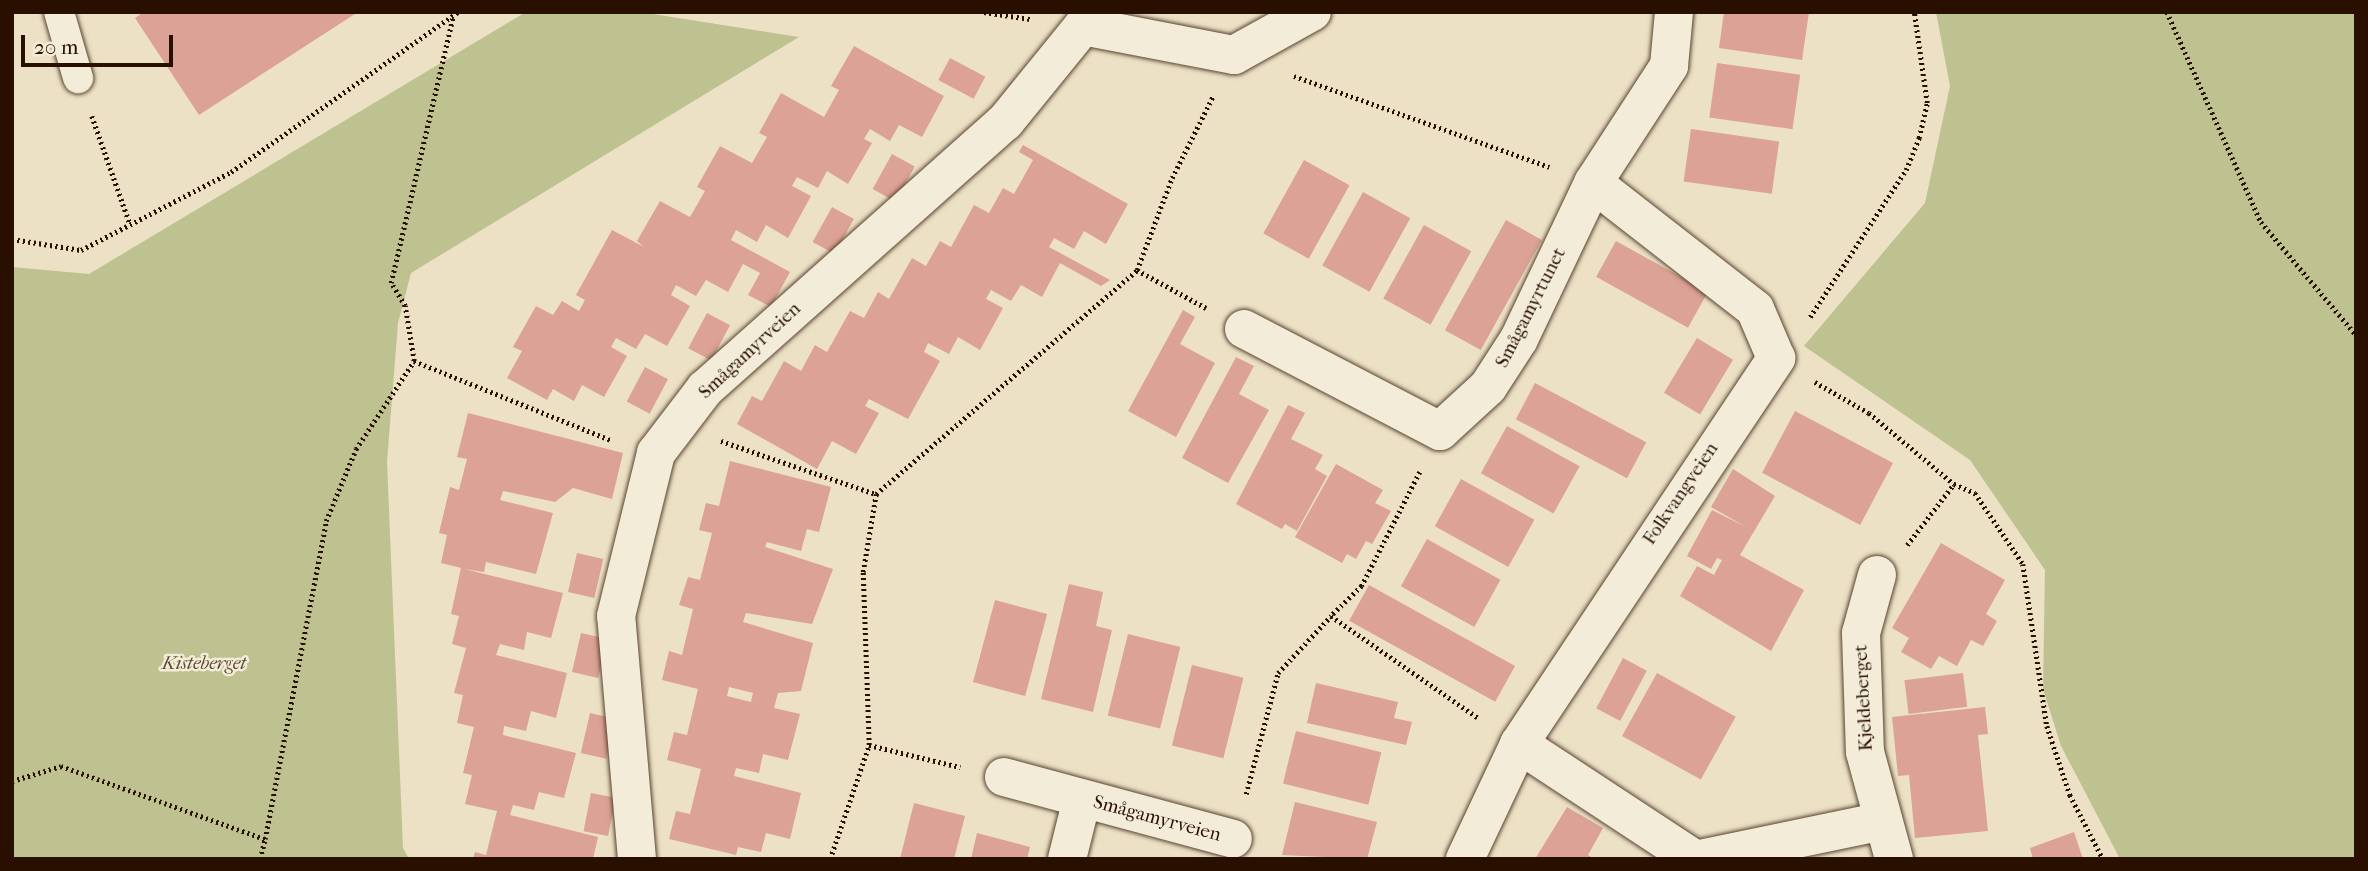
<!DOCTYPE html>
<meta charset="utf-8">
<style>
body{margin:0}
#map{position:relative;width:2368px;height:871px;overflow:hidden;background:#ece1c5;font-family:"IM FELL French Canon",serif}
div>[style]{position:absolute}
.green>*{inset:0;background:#bec190}
.building>*{inset:0;background:#dba295;transform-origin:0 0}
.path>*{height:4.5px;margin-top:-2.25px;transform-origin:0;background:repeating-linear-gradient(90deg,#290f00 0 2px,transparent 0 5.5px)}
.roads{filter:drop-shadow(0 0 2px #5a4431) drop-shadow(0 0 2px #5a4431)}
.lane>*{height:30px;margin:-15px;padding:0 15px;transform-origin:15px;border-radius:15px;background:#f3ecd9}
.street>*{height:38px;margin:-19px;padding:0 19px;transform-origin:19px;border-radius:19px;background:#f3ecd9}
span{translate:-50% -50%;white-space:nowrap;text-align:center;line-height:1.15;-webkit-text-stroke:5px #f3ecd9;paint-order:stroke}
.street-label{font-size:19px;color:#290f00}
.park-label{font-size:19px;color:#5d4d32;font-style:italic}
.frame{position:absolute;inset:0;border:14px solid #290f00;pointer-events:none}
.scale{position:absolute;left:21px;top:35px;width:152px;height:32px;box-sizing:border-box;border:4px solid #290f00;border-top:0;padding-left:9px;font-size:21px;line-height:24px;white-space:nowrap;color:#290f00;-webkit-text-stroke:5px #f3ecd9;paint-order:stroke}
</style>
<div id="map">
<div class="green">
<i style="clip-path:polygon(526px 12px,640px 12px,799px 37px,411px 273px,398px 323px,387px 462px,403px 848px,409px 859px,12px 859px,12px 267px,89px 274px)"></i>
<i style="clip-path:polygon(1936px 12px,2356px 12px,2356px 859px,2120px 859px,2061px 746px,2043px 689px,2045px 570px,1970px 460px,1804px 346px,1925px 203px,1950px 86px)"></i>
</div>
<div class="building">
<i style="clip-path:polygon(144px 12px,358px 12px,199px 115px,135px 18px)"></i>
<i style="clip-path:polygon(1724px 12px,1809px 12px,1802px 60px,1719px 48px)"></i>
<i style="clip-path:polygon(854px 46px,944px 96px,922px 137px,899px 125px,890px 141px,870px 129px,864px 139px,872px 143px,848px 184px,827px 171px,818px 188px,797px 177px,792px 186px,811px 196px,788px 238px,766px 225px,757px 242px,736px 230px,731px 240px,790px 272px,771px 307px,748px 295px,760px 273px,743px 264px,728px 292px,706px 280px,696px 296px,676px 285px,671px 295px,690px 306px,667px 346px,645px 334px,636px 349px,616px 338px,611px 347px,627px 356px,604px 397px,582px 385px,574px 401px,553px 389px,547px 400px,507px 378px,522px 351px,513px 347px,536px 306px,553px 315px,562px 301px,579px 311px,585px 300px,576px 295px,612px 230px,644px 247px,637px 241px,660px 201px,690px 217px,705px 191px,697px 187px,720px 146px,752px 163px,767px 137px,759px 133px,781px 93px,824px 117px,839px 90px,831px 86px)"></i>
<i style="left:950px;top:58px;width:40px;height:25px;rotate:28deg"></i>
<i style="left:1717px;top:63px;width:84px;height:55px;rotate:8deg"></i>
<i style="left:1691px;top:129px;width:89px;height:53px;rotate:8deg"></i>
<i style="clip-path:polygon(1023px 145px,1128px 204px,1106px 244px,1084px 231px,1074px 249px,1054px 238px,1049px 247px,1110px 280px,1101px 286px,1060px 263px,1042px 297px,1021px 285px,1011px 301px,991px 290px,986px 299px,1003px 308px,980px 350px,958px 337px,949px 354px,928px 343px,924px 352px,940px 361px,908px 419px,869px 399px,865px 406px,879px 413px,856px 454px,832px 441px,817px 469px,737px 424px,752px 396px,762px 401px,784px 361px,801px 371px,815px 345px,827px 352px,850px 311px,864px 318px,878px 292px,889px 299px,912px 258px,926px 266px,940px 241px,951px 247px,974px 205px,989px 213px,1003px 188px,1014px 194px,1033px 160px,1019px 152px)"></i>
<i style="left:892px;top:154px;width:26px;height:40px;rotate:29deg"></i>
<i style="left:1304px;top:160px;width:52px;height:84px;rotate:29deg"></i>
<i style="left:1363px;top:192px;width:54px;height:84px;rotate:29deg"></i>
<i style="left:832px;top:207px;width:25px;height:40px;rotate:29deg"></i>
<i style="left:1506px;top:220px;width:41px;height:126px;rotate:29deg"></i>
<i style="left:1424px;top:225px;width:54px;height:84px;rotate:29deg"></i>
<i style="left:1616px;top:241px;width:105px;height:41px;rotate:29deg"></i>
<i style="clip-path:polygon(1183px 310px,1195px 317px,1180px 344px,1215px 363px,1176px 437px,1128px 411px)"></i>
<i style="left:707px;top:313px;width:26px;height:40px;rotate:28deg"></i>
<i style="left:1697px;top:338px;width:42px;height:64px;rotate:31deg"></i>
<i style="clip-path:polygon(1236px 357px,1254px 366px,1239px 394px,1269px 410px,1228px 483px,1182px 458px)"></i>
<i style="left:645px;top:367px;width:26px;height:39px;rotate:28deg"></i>
<i style="left:1535px;top:383px;width:126px;height:41px;rotate:28deg"></i>
<i style="clip-path:polygon(1288px 405px,1305px 413px,1291px 439px,1323px 455px,1315px 469px,1327px 476px,1297px 531px,1285px 524px,1282px 529px,1236px 504px)"></i>
<i style="left:1795px;top:411px;width:111px;height:70px;rotate:28deg"></i>
<i style="clip-path:polygon(468px 413px,623px 453px,612px 499px,573px 488px,555px 502px,503px 491px,500px 500px,553px 513px,536px 574px,486px 562px,484px 572px,464px 569px,563px 593px,551px 638px,527px 632px,524px 650px,500px 644px,496px 655px,567px 673px,556px 718px,531px 711px,526px 731px,504px 726px,503px 735px,576px 753px,564px 798px,539px 792px,534px 810px,513px 805px,510px 815px,598px 837px,593px 859px,473px 859px,475px 852px,486px 855px,497px 811px,465px 804px,472px 775px,463px 773px,474px 727px,457px 723px,463px 695px,454px 693px,466px 648px,452px 644px,459px 616px,451px 614px,461px 568px,441px 563px,447px 535px,439px 533px,450px 487px,459px 490px,467px 459px,457px 457px)"></i>
<i style="left:1507px;top:426px;width:83px;height:54px;rotate:29deg"></i>
<i style="clip-path:polygon(evenodd,730px 461px,831px 487px,819px 532px,807px 529px,801px 551px,767px 542px,765px 547px,833px 569px,812px 624px,746px 613px,743px 622px,813px 643px,801px 691px,778px 693px,774px 708px,800px 714px,788px 760px,763px 754px,759px 773px,736px 768px,734px 776px,801px 793px,790px 839px,766px 833px,761px 852px,738px 847px,736px 855px,669px 839px,676px 811px,690px 814px,701px 769px,667px 760px,674px 732px,687px 735px,698px 689px,662px 680px,669px 651px,682px 655px,693px 609px,679px 605px,688px 577px,700px 580px,712px 533px,699px 530px,706px 503px,719px 506px,730px 461px,729px 687px,753px 693px,751px 702px,727px 696px,729px 687px)"></i>
<i style="clip-path:polygon(1336px 464px,1383px 490px,1375px 503px,1391px 511px,1372px 544px,1366px 541px,1356px 559px,1347px 554px,1342px 563px,1295px 537px)"></i>
<i style="clip-path:polygon(1733px 469px,1775px 496px,1740px 555px,1804px 590px,1771px 651px,1680px 596px,1697px 566px,1714px 575px,1722px 560px,1717px 558px,1711px 569px,1687px 556px,1712px 510px,1746px 527px,1711px 507px)"></i>
<i style="left:1461px;top:479px;width:84px;height:54px;rotate:29deg"></i>
<i style="left:1427px;top:539px;width:84px;height:54px;rotate:29deg"></i>
<i style="clip-path:polygon(1941px 543px,2005px 580px,1986px 614px,1997px 621px,1983px 646px,1971px 640px,1957px 666px,1939px 656px,1931px 669px,1901px 652px,1909px 638px,1892px 628px)"></i>
<i style="left:577px;top:553px;width:27px;height:40px;rotate:13deg"></i>
<i style="clip-path:polygon(1069px 584px,1103px 592px,1096px 626px,1112px 630px,1093px 712px,1041px 699px)"></i>
<i style="left:1369px;top:585px;width:167px;height:41px;rotate:29deg"></i>
<i style="left:995px;top:600px;width:54px;height:85px;rotate:15deg"></i>
<i style="left:581px;top:633px;width:27px;height:40px;rotate:13deg"></i>
<i style="left:1128px;top:634px;width:54px;height:84px;rotate:14deg"></i>
<i style="left:1623px;top:658px;width:27px;height:57px;rotate:28deg"></i>
<i style="left:1192px;top:665px;width:53px;height:83px;rotate:14deg"></i>
<i style="left:1657px;top:673px;width:90px;height:72px;rotate:29deg"></i>
<i style="left:1963px;top:673px;width:34px;height:59px;rotate:83deg"></i>
<i style="clip-path:polygon(1316px 683px,1398px 702px,1394px 718px,1412px 722px,1406px 745px,1307px 723px)"></i>
<i style="clip-path:polygon(1985px 707px,1988px 734px,1978px 735px,1988px 831px,1915px 838px,1909px 775px,1898px 776px,1892px 717px)"></i>
<i style="left:590px;top:713px;width:26px;height:41px;rotate:13deg"></i>
<i style="left:1296px;top:731px;width:88px;height:54px;rotate:14deg"></i>
<i style="left:591px;top:793px;width:25px;height:39px;rotate:11deg"></i>
<i style="clip-path:polygon(1295px 802px,1377px 822px,1367px 859px,1282px 855px)"></i>
<i style="clip-path:polygon(914px 803px,965px 816px,954px 859px,900px 859px)"></i>
<i style="clip-path:polygon(1567px 807px,1603px 828px,1588px 855px,1594px 859px,1535px 859px)"></i>
<i style="clip-path:polygon(2074px 832px,2083px 859px,2033px 859px,2030px 848px)"></i>
<i style="clip-path:polygon(977px 833px,1030px 847px,1027px 859px,971px 859px)"></i>
</div>
<div class="path">
<i style="left:984px;top:12px;width:47px;rotate:8.7deg"></i>
<i style="left:2167px;top:12px;width:230px;rotate:65.9deg"></i>
<i style="left:2261px;top:222px;width:148px;rotate:49.9deg"></i>
<i style="left:1294px;top:76px;width:271px;rotate:19.6deg"></i>
<i style="left:92px;top:116px;width:114px;rotate:70.6deg"></i>
<i style="left:12px;top:239px;width:70px;rotate:9.1deg"></i>
<i style="left:81px;top:250px;width:169px;rotate:-27.5deg"></i>
<i style="left:231px;top:172px;width:278px;rotate:-35.2deg"></i>
<i style="left:1137px;top:270px;width:79px;rotate:28.8deg"></i>
<i style="left:1810px;top:317px;width:176px;rotate:-56.9deg"></i>
<i style="left:1906px;top:170px;width:35px;rotate:-68deg"></i>
<i style="left:1919px;top:138px;width:36px;rotate:-77deg"></i>
<i style="left:1927px;top:103px;width:92px;rotate:-98.1deg"></i>
<i style="left:414px;top:361px;width:212px;rotate:21.9deg"></i>
<i style="left:1815px;top:382px;width:62px;rotate:29.9deg"></i>
<i style="left:1869px;top:413px;width:111px;rotate:39.9deg"></i>
<i style="left:1954px;top:484px;width:23px;rotate:23deg"></i>
<i style="left:1975px;top:493px;width:86px;rotate:55.9deg"></i>
<i style="left:2023px;top:564px;width:164px;rotate:81.6deg"></i>
<i style="left:2047px;top:726px;width:73px;rotate:71.6deg"></i>
<i style="left:2070px;top:795px;width:72px;rotate:62.7deg"></i>
<i style="left:721px;top:441px;width:164px;rotate:18.9deg"></i>
<i style="left:1420px;top:472px;width:128px;rotate:117deg"></i>
<i style="left:1362px;top:586px;width:43px;rotate:135.9deg"></i>
<i style="left:1331px;top:616px;width:181px;rotate:34.7deg"></i>
<i style="left:1907px;top:545px;width:77px;rotate:-52.4deg"></i>
<i style="left:869px;top:745px;width:94px;rotate:13.6deg"></i>
<i style="left:12px;top:781px;width:51px;rotate:-17deg"></i>
<i style="left:61px;top:766px;width:217px;rotate:19.7deg"></i>
<i style="left:265px;top:839px;width:324px;rotate:-79.1deg"></i>
<i style="left:326px;top:521px;width:78px;rotate:-67.4deg"></i>
<i style="left:356px;top:449px;width:105px;rotate:-56.6deg"></i>
<i style="left:414px;top:361px;width:56px;rotate:-99.3deg"></i>
<i style="left:405px;top:306px;width:27px;rotate:-121deg"></i>
<i style="left:391px;top:283px;width:273px;rotate:-76.9deg"></i>
<i style="left:1246px;top:794px;width:125px;rotate:-75.2deg"></i>
<i style="left:1278px;top:673px;width:78px;rotate:-47.1deg"></i>
<i style="left:260px;top:859px;width:21px;rotate:-76deg"></i>
<i style="left:830px;top:859px;width:120px;rotate:-71.1deg"></i>
<i style="left:869px;top:745px;width:173px;rotate:-92deg"></i>
<i style="left:863px;top:572px;width:79px;rotate:-80.5deg"></i>
<i style="left:876px;top:494px;width:344px;rotate:-40.6deg"></i>
<i style="left:1137px;top:270px;width:98px;rotate:-69.2deg"></i>
<i style="left:1172px;top:178px;width:92px;rotate:-63.4deg"></i>
</div>
<div class="roads">
<div class="lane">
<i style="left:59px;top:12px;width:69px;rotate:73.9deg"></i>
</div>
<div class="street">
<i style="left:1244px;top:329px;width:221px;rotate:27.5deg"></i>
<i style="left:1440px;top:431px;width:65px;rotate:-42.5deg"></i>
<i style="left:1488px;top:387px;width:57px;rotate:-57.1deg"></i>
<i style="left:1519px;top:339px;width:173px;rotate:-64.6deg"></i>
<i style="left:1593px;top:183px;width:140px;rotate:-57deg"></i>
<i style="left:1669px;top:66px;width:54px;rotate:-84.7deg"></i>
<i style="left:1877px;top:575px;width:60px;rotate:105.4deg"></i>
<i style="left:1861px;top:633px;width:119px;rotate:88.1deg"></i>
<i style="left:1865px;top:752px;width:111px;rotate:74.8deg"></i>
<i style="left:1519px;top:744px;width:209px;rotate:33.3deg"></i>
<i style="left:1004px;top:777px;width:237px;rotate:15.1deg"></i>
<i style="left:637px;top:859px;width:244px;rotate:-94.9deg"></i>
<i style="left:616px;top:616px;width:168px;rotate:-76.2deg"></i>
<i style="left:656px;top:453px;width:81px;rotate:-52.6deg"></i>
<i style="left:705px;top:389px;width:402px;rotate:-41.7deg"></i>
<i style="left:1005px;top:122px;width:124px;rotate:-50.9deg"></i>
<i style="left:1083px;top:26px;width:154px;rotate:10.9deg"></i>
<i style="left:1234px;top:55px;width:89px;rotate:-28.9deg"></i>
<i style="left:1067px;top:859px;width:62px;rotate:-76deg"></i>
<i style="left:1465px;top:859px;width:127px;rotate:-64.8deg"></i>
<i style="left:1519px;top:744px;width:464px;rotate:-56.3deg"></i>
<i style="left:1776px;top:358px;width:53px;rotate:-113.2deg"></i>
<i style="left:1755px;top:309px;width:205px;rotate:-142.1deg"></i>
<i style="left:1700px;top:859px;width:187px;rotate:-11.7deg"></i>
</div>
</div>
<div class="street-label">
<span style="left:1531px;top:308px;rotate:-63deg">Smågamyrtunet</span>
<span style="left:750px;top:351px;rotate:-43deg">Smågamyrveien</span>
<span style="left:1681px;top:494px;rotate:-56deg">Folkvangveien</span>
<span style="left:1864px;top:698px;rotate:-93deg">Kjeldeberget</span>
<span style="left:1157px;top:819px;rotate:15deg">Smågamyrveien</span>
</div>
<div class="park-label">
<span style="left:204px;top:664px">Kisteberget</span>
</div>
<div class="frame"></div>
<div class="scale">20 m</div>
</div>
